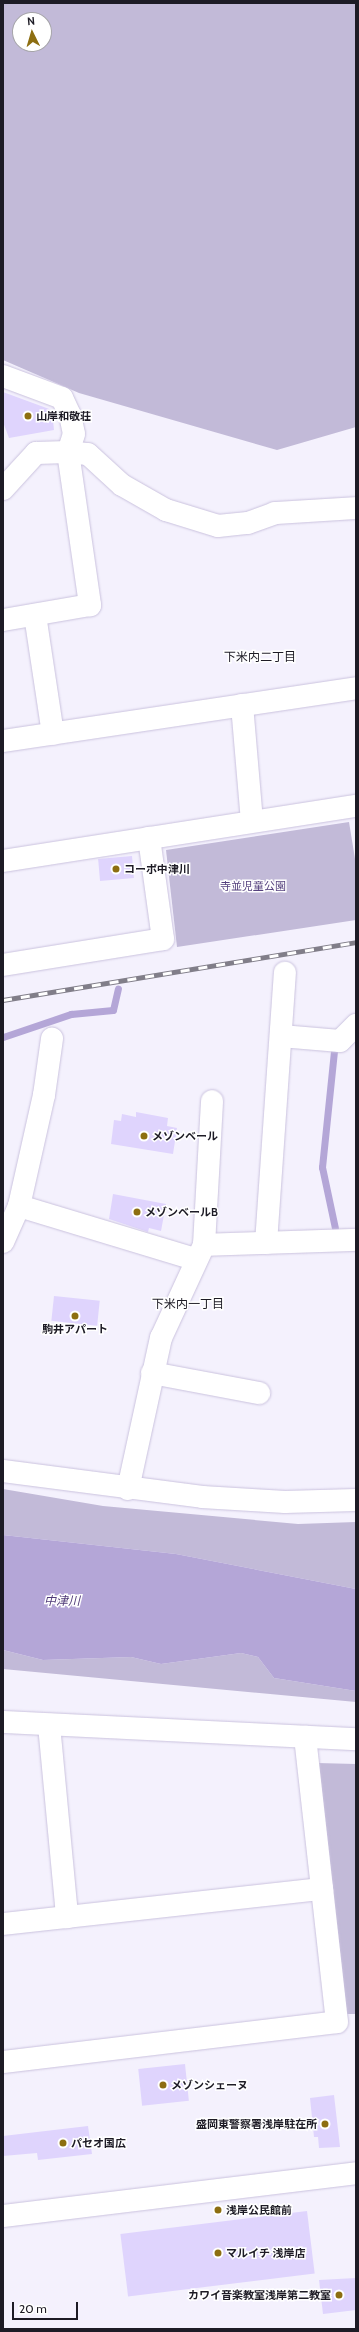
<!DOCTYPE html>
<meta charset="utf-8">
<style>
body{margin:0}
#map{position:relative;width:359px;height:2332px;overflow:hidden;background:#f4f1fd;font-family:Cabin,"Noto Sans JP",sans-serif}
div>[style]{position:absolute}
.green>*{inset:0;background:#c2bad8}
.water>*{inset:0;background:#b4a6d7}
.stream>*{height:7px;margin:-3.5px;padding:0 3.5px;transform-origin:3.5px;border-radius:3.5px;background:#b4a6d7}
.building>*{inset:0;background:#dfd4fd;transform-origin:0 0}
.roads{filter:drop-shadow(0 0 1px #cac2de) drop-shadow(0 0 1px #cac2de)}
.minor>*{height:22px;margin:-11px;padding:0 11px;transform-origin:11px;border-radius:11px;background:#fff}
.tertiary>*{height:22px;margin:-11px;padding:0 11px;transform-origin:11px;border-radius:11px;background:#fff}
.rail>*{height:4.5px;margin-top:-2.25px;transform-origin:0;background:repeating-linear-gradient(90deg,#fff 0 9px,#817e89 0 18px);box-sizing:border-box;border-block:1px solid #817e89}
.dots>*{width:11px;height:11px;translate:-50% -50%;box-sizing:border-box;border:2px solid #fff;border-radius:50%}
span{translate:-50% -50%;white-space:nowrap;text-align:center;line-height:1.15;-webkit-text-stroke:3px #fff;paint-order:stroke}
.poi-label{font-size:11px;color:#1d1b25;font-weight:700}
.left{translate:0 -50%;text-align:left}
.right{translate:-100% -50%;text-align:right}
.park-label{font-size:11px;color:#55417e}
.neighbourhood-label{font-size:12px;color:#1d1b25}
.water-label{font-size:12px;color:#503b78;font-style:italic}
.frame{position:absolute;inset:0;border:4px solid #1d1b25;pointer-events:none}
.north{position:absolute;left:12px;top:12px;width:40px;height:40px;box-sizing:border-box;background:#fff;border:1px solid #a5a4a8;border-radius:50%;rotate:355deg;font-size:11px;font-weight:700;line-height:16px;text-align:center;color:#1d1b25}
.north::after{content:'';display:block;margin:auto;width:14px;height:18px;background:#8d6e11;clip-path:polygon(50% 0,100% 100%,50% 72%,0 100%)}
.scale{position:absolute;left:12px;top:2302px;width:66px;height:18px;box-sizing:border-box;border:2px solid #1d1b25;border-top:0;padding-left:5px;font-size:12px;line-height:14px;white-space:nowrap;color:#1d1b25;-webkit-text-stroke:3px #fff;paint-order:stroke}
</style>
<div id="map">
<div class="green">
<i style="clip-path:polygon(evenodd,3px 3px,356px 3px,356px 427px,277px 450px,79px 393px,3px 360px,3px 3px,20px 20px,44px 20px,44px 44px,20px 44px,20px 20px)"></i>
<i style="clip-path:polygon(349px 822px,356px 865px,356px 920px,177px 947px,166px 850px)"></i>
<i style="clip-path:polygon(3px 1489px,103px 1506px,298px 1524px,356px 1522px,356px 1589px,176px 1554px,3px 1535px)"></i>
<i style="clip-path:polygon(3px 1650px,43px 1660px,131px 1657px,161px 1664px,241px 1653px,258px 1657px,274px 1678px,356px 1691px,356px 1702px,3px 1669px)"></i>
<i style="clip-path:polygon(317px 1763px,356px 1764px,356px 2014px,345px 2014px)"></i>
</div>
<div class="water">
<i style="clip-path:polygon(3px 1535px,176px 1554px,356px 1589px,356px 1691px,274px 1678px,258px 1657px,241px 1653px,161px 1664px,131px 1657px,43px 1660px,3px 1650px)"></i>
</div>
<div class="stream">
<i style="left:3px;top:1037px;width:72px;rotate:-18.7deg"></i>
<i style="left:71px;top:1014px;width:42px;rotate:-5.4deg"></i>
<i style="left:113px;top:1010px;width:22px;rotate:-77deg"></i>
<i style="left:334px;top:1051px;width:117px;rotate:95.9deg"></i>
<i style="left:322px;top:1167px;width:62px;rotate:78deg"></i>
</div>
<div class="building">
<i style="clip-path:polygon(3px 392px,52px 410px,54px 430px,9px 438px,3px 422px)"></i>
<i style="left:132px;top:856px;width:22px;height:34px;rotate:85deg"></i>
<i style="clip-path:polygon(136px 1112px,168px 1118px,167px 1126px,177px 1128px,173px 1154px,111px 1144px,114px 1120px,121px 1121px,122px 1114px,136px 1117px)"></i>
<i style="clip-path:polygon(113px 1194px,166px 1204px,161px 1231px,149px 1228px,148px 1232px,109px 1219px)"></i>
<i style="left:54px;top:1296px;width:46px;height:25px;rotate:6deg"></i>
<i style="left:185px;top:2064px;width:37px;height:47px;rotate:84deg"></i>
<i style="clip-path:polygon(334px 2095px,340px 2147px,319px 2148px,318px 2137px,314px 2137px,310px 2098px)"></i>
<i style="clip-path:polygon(88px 2126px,92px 2154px,38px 2160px,37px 2153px,3px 2156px,3px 2136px)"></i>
<i style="left:307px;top:2211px;width:63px;height:188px;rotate:83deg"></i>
<i style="clip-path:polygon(356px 2278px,356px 2310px,323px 2314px,319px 2280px)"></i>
</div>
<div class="roads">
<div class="minor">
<i style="left:3px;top:376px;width:63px;rotate:20.4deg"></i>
<i style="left:62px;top:398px;width:19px;rotate:65deg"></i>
<i style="left:70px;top:415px;width:19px;rotate:78deg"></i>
<i style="left:74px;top:434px;width:19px;rotate:108deg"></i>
<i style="left:68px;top:452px;width:155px;rotate:81.8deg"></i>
<i style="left:90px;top:605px;width:88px;rotate:170.2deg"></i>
<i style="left:3px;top:489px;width:49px;rotate:-47.5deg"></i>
<i style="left:36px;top:453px;width:32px;rotate:-2deg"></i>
<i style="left:68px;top:452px;width:20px;rotate:6deg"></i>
<i style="left:88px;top:454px;width:46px;rotate:42.4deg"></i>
<i style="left:122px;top:485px;width:51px;rotate:29.6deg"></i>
<i style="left:166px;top:510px;width:54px;rotate:17.1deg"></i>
<i style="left:218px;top:526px;width:30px;rotate:-6deg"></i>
<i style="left:248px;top:523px;width:29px;rotate:-20deg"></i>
<i style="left:275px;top:513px;width:81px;rotate:-3.5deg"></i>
<i style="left:35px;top:615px;width:120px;rotate:81.4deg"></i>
<i style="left:242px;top:705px;width:116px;rotate:85.1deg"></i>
<i style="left:3px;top:741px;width:357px;rotate:-8.5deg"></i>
<i style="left:3px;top:861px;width:357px;rotate:-8.9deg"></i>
<i style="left:3px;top:965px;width:162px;rotate:-9.2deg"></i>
<i style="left:163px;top:939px;width:102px;rotate:-97.9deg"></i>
<i style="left:281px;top:1036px;width:59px;rotate:4.8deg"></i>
<i style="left:340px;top:1041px;width:23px;rotate:-45deg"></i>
<i style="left:19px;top:1206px;width:114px;rotate:-77.3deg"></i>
<i style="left:44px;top:1095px;width:57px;rotate:-81.9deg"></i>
<i style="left:3px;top:1242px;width:39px;rotate:-66deg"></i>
<i style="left:19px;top:1206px;width:184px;rotate:16.8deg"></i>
<i style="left:266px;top:1243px;width:271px;rotate:-86deg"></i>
<i style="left:204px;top:1245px;width:152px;rotate:-1.9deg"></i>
<i style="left:152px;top:1373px;width:109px;rotate:10.6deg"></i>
<i style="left:128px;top:1489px;width:155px;rotate:-77.7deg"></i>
<i style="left:161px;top:1338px;width:102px;rotate:-65.2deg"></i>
<i style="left:204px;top:1245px;width:144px;rotate:-86.8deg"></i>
<i style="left:49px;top:1725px;width:193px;rotate:84.6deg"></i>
<i style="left:3px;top:1924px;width:321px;rotate:-6.3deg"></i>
<i style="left:3px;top:2062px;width:336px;rotate:-6.8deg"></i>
<i style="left:337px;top:2022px;width:287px;rotate:-96.4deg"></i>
</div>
<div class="tertiary">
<i style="left:3px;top:1471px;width:201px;rotate:7.4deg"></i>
<i style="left:202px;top:1497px;width:83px;rotate:3.4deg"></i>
<i style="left:285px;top:1502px;width:71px;rotate:-1.6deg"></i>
<i style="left:3px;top:1722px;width:353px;rotate:2.8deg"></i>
<i style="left:3px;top:2216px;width:356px;rotate:-6.9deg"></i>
</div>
</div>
<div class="rail">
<i style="left:3px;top:1000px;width:358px;rotate:-9.3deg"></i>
</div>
<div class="dots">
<i style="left:28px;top:416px;background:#8d6e11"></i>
<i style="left:116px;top:869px;background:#8d6e11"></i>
<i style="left:144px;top:1136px;background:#8d6e11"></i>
<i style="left:137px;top:1212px;background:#8d6e11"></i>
<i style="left:75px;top:1316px;background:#8d6e11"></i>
<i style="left:163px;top:2085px;background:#8d6e11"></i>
<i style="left:325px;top:2124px;background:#8d6e11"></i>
<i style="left:63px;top:2143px;background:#8d6e11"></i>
<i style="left:218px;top:2210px;background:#8d6e11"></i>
<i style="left:218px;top:2253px;background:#8d6e11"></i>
<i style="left:339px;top:2295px;background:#8d6e11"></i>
</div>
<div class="poi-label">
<span class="left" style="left:36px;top:416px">山岸和敬荘</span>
<span class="left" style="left:124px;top:869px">コーポ中津川</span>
<span class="left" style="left:152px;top:1136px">メゾンベール</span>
<span class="left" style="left:145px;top:1212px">メゾンベールB</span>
<span style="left:75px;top:1329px">駒井アパート</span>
<span class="left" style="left:171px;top:2085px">メゾンシェーヌ</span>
<span class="right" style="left:317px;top:2124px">盛岡東警察署浅岸駐在所</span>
<span class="left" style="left:71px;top:2143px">パセオ国広</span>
<span class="left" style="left:226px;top:2210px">浅岸公民館前</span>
<span class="left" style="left:226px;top:2253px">マルイチ 浅岸店</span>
<span class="right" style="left:331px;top:2295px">カワイ音楽教室浅岸第二教室</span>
</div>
<div class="park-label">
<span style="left:253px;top:886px">寺並児童公園</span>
</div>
<div class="neighbourhood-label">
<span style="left:260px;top:657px">下米内二丁目</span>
<span style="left:188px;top:1304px">下米内一丁目</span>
</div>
<div class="water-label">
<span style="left:62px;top:1601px">中津川</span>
</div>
<div class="frame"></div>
<div class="north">N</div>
<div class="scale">20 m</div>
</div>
